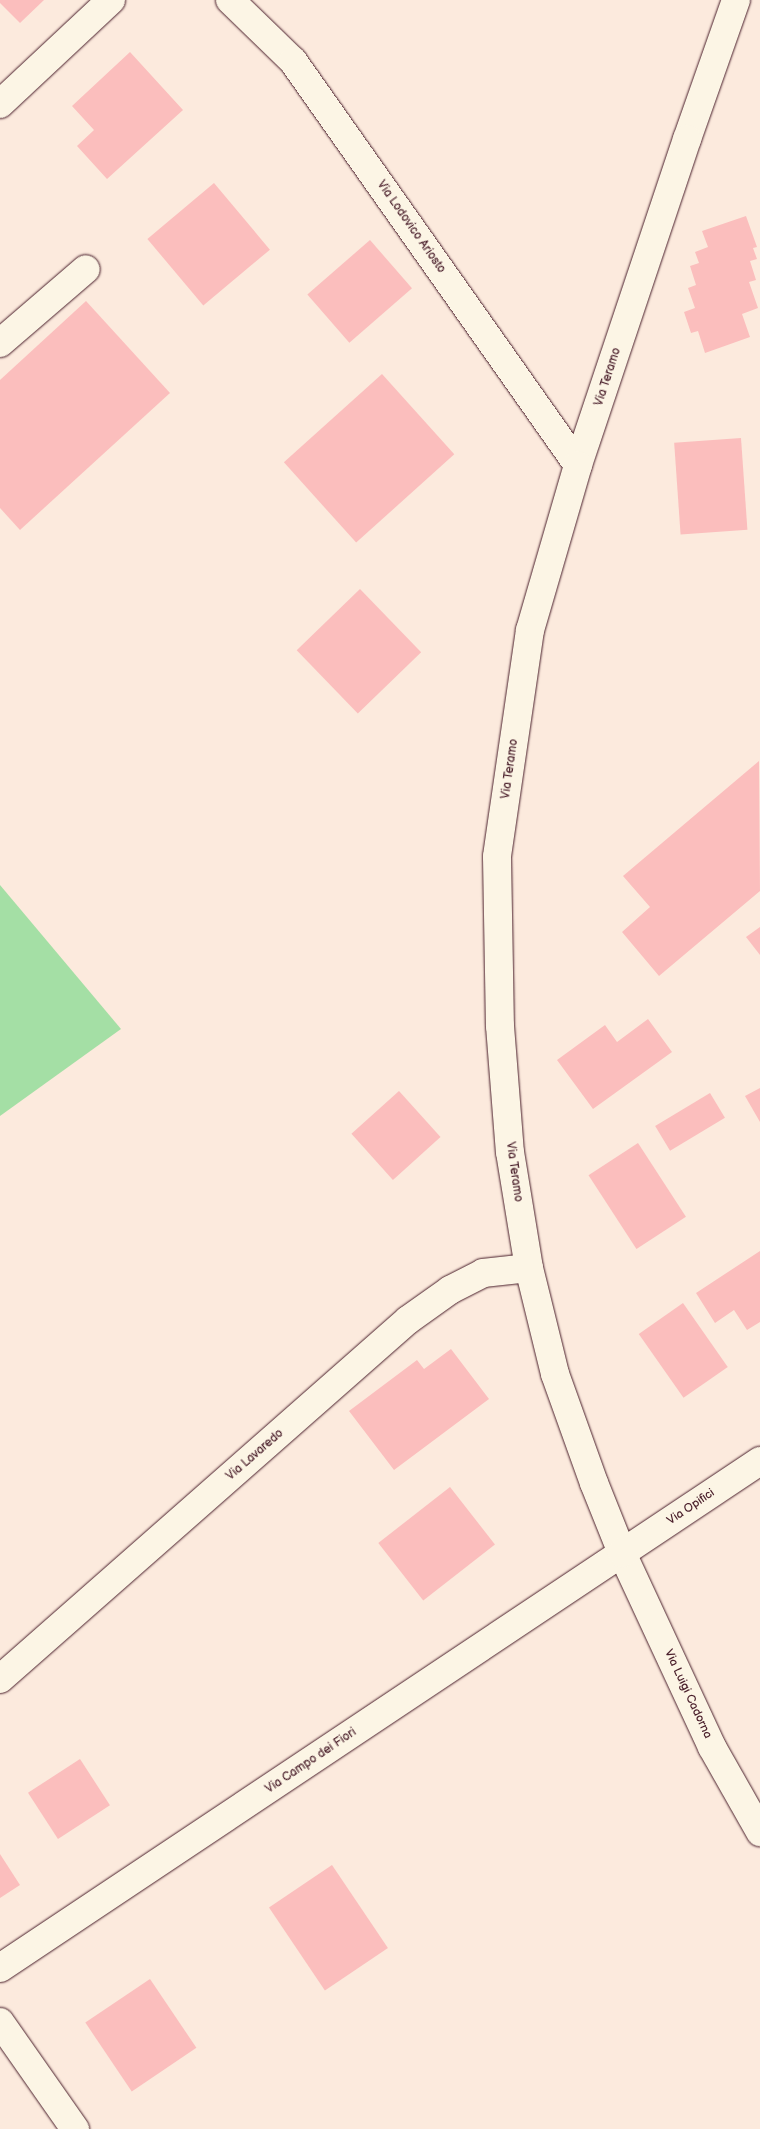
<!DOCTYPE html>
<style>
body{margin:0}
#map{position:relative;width:760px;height:2129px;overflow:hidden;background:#fceadd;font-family:"Balsamiq Sans",sans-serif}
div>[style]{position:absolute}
.green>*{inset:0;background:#a4dfa5}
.building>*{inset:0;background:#fbbebd;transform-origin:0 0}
.roads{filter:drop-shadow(0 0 1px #4a1f2b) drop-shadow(0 0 1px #4a1f2b)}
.minor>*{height:28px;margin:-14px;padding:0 14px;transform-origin:14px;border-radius:14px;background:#fcf5e5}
.tertiary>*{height:28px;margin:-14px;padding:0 14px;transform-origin:14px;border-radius:14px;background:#fcf5e5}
span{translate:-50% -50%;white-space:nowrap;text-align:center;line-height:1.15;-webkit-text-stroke:4.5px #fcf5e5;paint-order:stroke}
.street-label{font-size:12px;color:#4a1f2b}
</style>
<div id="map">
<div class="green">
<i style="clip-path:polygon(0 885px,121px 1029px,0 1116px)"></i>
</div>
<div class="building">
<i style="clip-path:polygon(0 0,44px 0,20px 23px,0 3px)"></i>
<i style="clip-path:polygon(130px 52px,183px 110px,107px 179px,77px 146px,94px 130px,72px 106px)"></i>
<i style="left:214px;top:183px;width:87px;height:87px;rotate:50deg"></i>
<i style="clip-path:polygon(746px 216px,757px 247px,753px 248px,757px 259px,750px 261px,756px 280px,749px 282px,758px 308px,742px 314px,750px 337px,705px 353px,698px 331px,691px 333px,684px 312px,695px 308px,688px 288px,696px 285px,690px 266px,699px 263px,695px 252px,708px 247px,702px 231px)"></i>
<i style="left:370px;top:240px;width:64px;height:83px;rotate:49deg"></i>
<i style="clip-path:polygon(86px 301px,170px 393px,20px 530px,0 508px,0 380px)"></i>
<i style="left:382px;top:374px;width:108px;height:132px;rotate:48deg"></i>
<i style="left:741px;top:438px;width:92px;height:67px;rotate:86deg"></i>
<i style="left:360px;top:589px;width:88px;height:88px;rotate:46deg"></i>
<i style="clip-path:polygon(759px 761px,760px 891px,659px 976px,622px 932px,650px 907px,623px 876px)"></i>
<i style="clip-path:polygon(760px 927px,760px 955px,746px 937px)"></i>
<i style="clip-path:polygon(648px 1019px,672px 1052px,593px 1109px,557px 1060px,605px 1025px,617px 1042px)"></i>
<i style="clip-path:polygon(760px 1088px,760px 1122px,745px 1096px)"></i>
<i style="left:399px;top:1091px;width:62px;height:64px;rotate:48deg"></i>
<i style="left:710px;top:1093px;width:29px;height:64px;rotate:59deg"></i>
<i style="left:638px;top:1143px;width:88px;height:59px;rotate:57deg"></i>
<i style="clip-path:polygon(760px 1251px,760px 1322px,747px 1330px,734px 1310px,715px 1323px,696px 1293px)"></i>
<i style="left:683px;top:1303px;width:78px;height:54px;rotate:55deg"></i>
<i style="clip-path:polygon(451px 1349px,489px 1399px,394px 1470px,349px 1411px,417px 1360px,424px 1369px)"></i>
<i style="left:450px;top:1487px;width:73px;height:91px;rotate:52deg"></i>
<i style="left:80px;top:1759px;width:55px;height:62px;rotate:57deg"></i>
<i style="clip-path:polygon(0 1854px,20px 1885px,0 1898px)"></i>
<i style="left:332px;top:1865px;width:100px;height:76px;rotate:56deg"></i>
<i style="left:150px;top:1979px;width:83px;height:78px;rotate:56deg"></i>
</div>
<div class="roads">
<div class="minor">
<i style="left:230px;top:0;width:88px;rotate:44.1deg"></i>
<i style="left:293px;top:61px;width:494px;rotate:54.8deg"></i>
<i style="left:0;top:104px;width:152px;rotate:-43.1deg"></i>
<i style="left:0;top:343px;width:113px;rotate:-40.7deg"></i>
<i style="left:0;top:1679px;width:543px;rotate:-41.34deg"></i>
<i style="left:408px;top:1320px;width:52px;rotate:-35.5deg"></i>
<i style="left:450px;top:1290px;width:37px;rotate:-27deg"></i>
<i style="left:483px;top:1273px;width:46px;rotate:-6.2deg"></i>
<i style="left:0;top:1968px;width:748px;rotate:-33.71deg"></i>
<i style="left:622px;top:1553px;width:214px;rotate:65.1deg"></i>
<i style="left:712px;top:1747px;width:98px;rotate:60.5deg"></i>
<i style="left:0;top:2022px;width:131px;rotate:55deg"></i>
</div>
<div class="tertiary">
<i style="left:736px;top:0;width:147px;rotate:109.4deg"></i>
<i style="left:687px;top:139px;width:344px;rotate:108.5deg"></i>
<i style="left:578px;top:465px;width:172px;rotate:106.2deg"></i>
<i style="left:530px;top:630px;width:229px;rotate:98.3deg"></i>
<i style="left:497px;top:857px;width:169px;rotate:89deg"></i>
<i style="left:500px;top:1026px;width:126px;rotate:85.5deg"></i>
<i style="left:510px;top:1152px;width:118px;rotate:80.7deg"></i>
<i style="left:529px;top:1268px;width:109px;rotate:76.2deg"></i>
<i style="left:555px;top:1374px;width:116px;rotate:70.3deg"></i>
<i style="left:594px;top:1483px;width:75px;rotate:68.2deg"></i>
<i style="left:622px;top:1553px;width:166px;rotate:-33.7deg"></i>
</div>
</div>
<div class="street-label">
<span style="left:411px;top:227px;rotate:55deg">Via Lodovico Ariosto</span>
<span style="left:608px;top:377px;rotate:-72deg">Via Teramo</span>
<span style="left:510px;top:769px;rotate:-82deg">Via Teramo</span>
<span style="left:514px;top:1172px;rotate:82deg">Via Teramo</span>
<span style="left:255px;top:1455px;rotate:-41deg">Via Lavaredo</span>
<span style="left:691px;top:1507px;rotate:-34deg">Via Opifici</span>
<span style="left:688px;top:1694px;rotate:65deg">Via Luigi Cadorna</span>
<span style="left:311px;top:1761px;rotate:-34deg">Via Campo dei Fiori</span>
</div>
</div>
